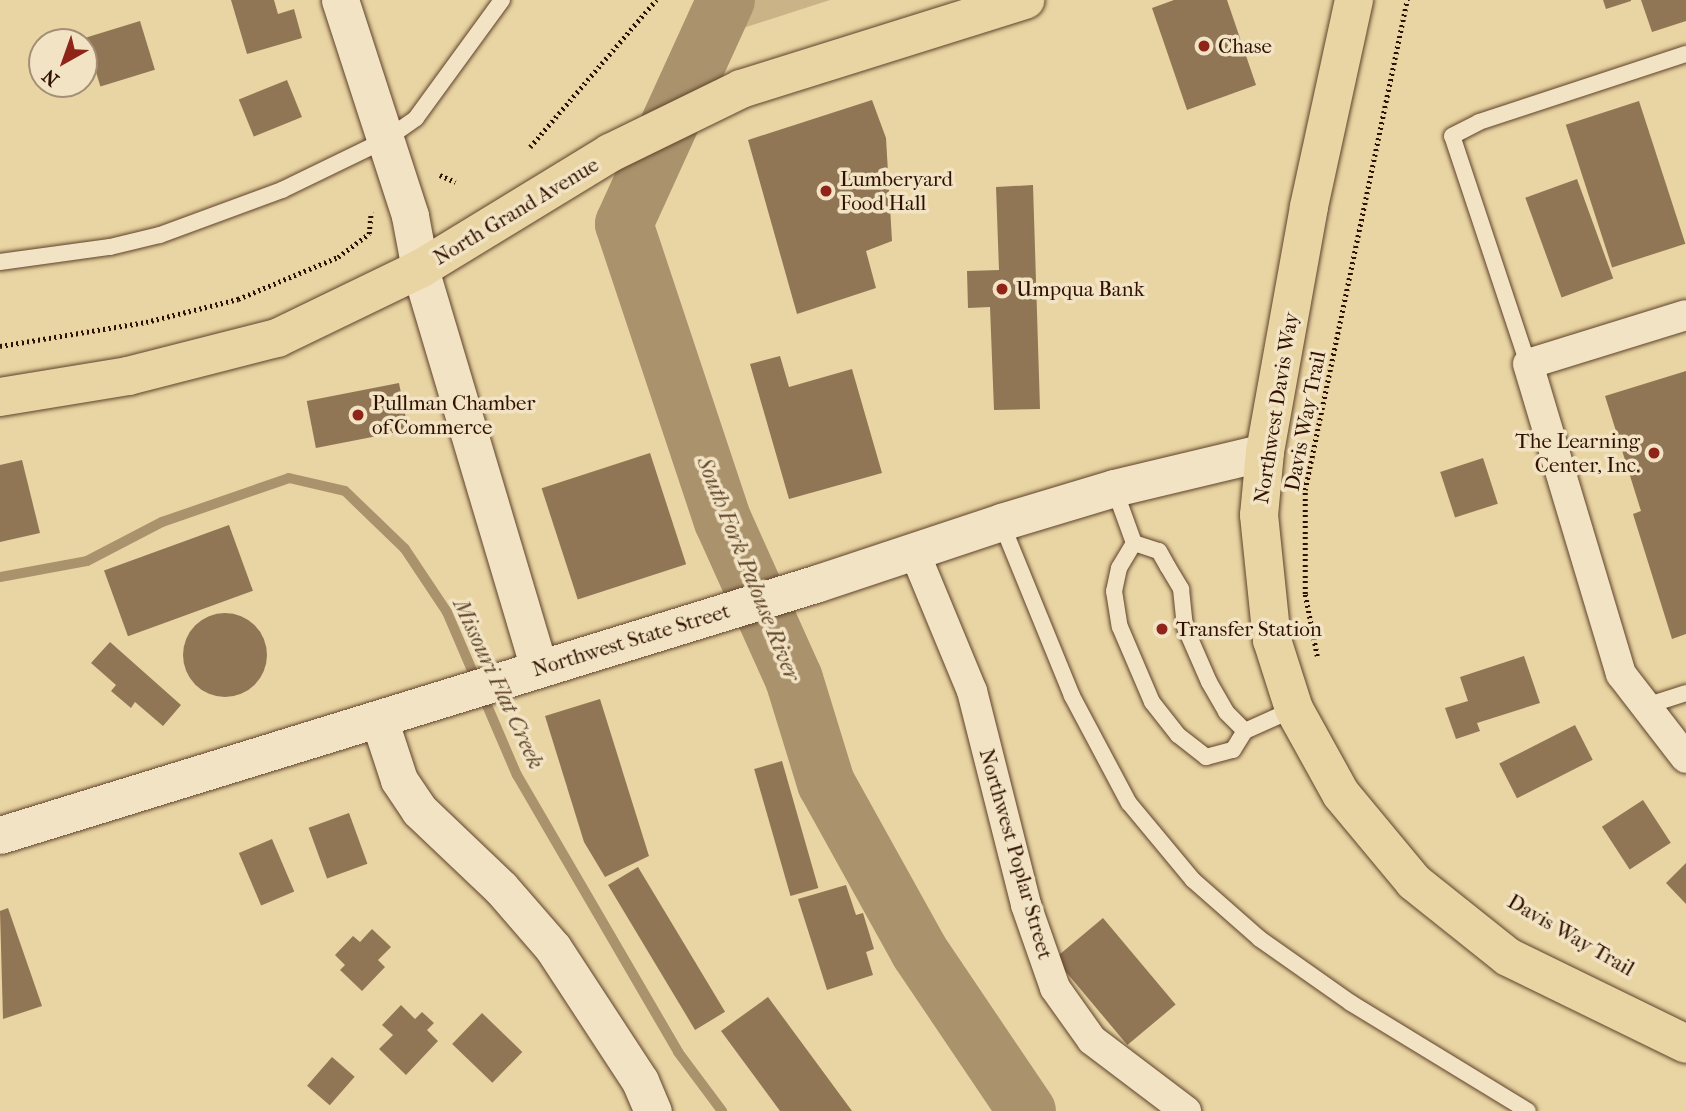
<!DOCTYPE html>
<style>
body{margin:0}
#map{position:relative;width:1686px;height:1111px;overflow:hidden;background:#e9d4a3;font-family:"IM FELL French Canon",serif}
div>[style]{position:absolute}
.green>*{inset:0;background:#cab387}
.stream>*{height:10px;margin:-5px;padding:0 5px;transform-origin:5px;border-radius:5px;background:#aa926c}
.river>*{height:58px;margin:-29px;padding:0 29px;transform-origin:29px;border-radius:29px;background:#aa926c}
.building>*{inset:0;background:#907655;transform-origin:0 0}
.round{border-radius:50%}
.path>*{height:4.5px;margin-top:-2.25px;transform-origin:0;background:repeating-linear-gradient(90deg,#301101 0 2px,transparent 0 5.5px)}
.roads{filter:drop-shadow(0 0 2px #5e422a) drop-shadow(0 0 2px #5e422a)}
.service>*{height:16px;margin:-8px;padding:0 8px;transform-origin:8px;border-radius:8px;background:#f1e3c3}
.minor>*{height:30px;margin:-15px;padding:0 15px;transform-origin:15px;border-radius:15px;background:#f1e3c3}
.tertiary>*{height:37px;margin:-18.5px;padding:0 18.5px;transform-origin:18.5px;border-radius:18.5px;background:#f1e3c3}
.primary>*{height:38px;margin:-19px;padding:0 19px;transform-origin:19px;border-radius:19px;background:#e9d4a3}
.dots>*{width:19px;height:19px;translate:-50% -50%;box-sizing:border-box;border:4px solid #f1e3c3;border-radius:50%}
span{translate:-50% -50%;white-space:nowrap;text-align:center;line-height:1.15;-webkit-text-stroke:7px #f1e3c3;paint-order:stroke}
.poi-label{font-size:21px;color:#301101}
.left{translate:0 -50%;text-align:left}
.right{translate:-100% -50%;text-align:right}
.street-label{font-size:21px;color:#301101}
.water-label{font-size:23px;color:#61452c;font-style:italic}
.north{position:absolute;left:28px;top:28px;width:70px;height:70px;box-sizing:border-box;background:#f1e3c3;border:2px solid #a48f75;border-radius:50%;rotate:220deg;font-size:19px;font-weight:700;line-height:28px;text-align:center;color:#301101}
.north::after{content:'';display:block;margin:auto;width:24px;height:32px;background:#8f2418;clip-path:polygon(50% 0,100% 100%,50% 72%,0 100%)}
</style>
<div id="map">
<div class="green">
<i style="clip-path:polygon(751px 0,830px 0,737px 30px)"></i>
</div>
<div class="stream">
<i style="left:0;top:577px;width:88px;rotate:-10.4deg"></i>
<i style="left:87px;top:561px;width:85px;rotate:-27.5deg"></i>
<i style="left:162px;top:522px;width:134px;rotate:-19.1deg"></i>
<i style="left:289px;top:478px;width:57px;rotate:13.1deg"></i>
<i style="left:345px;top:491px;width:83px;rotate:44deg"></i>
<i style="left:405px;top:549px;width:76px;rotate:56.3deg"></i>
<i style="left:447px;top:612px;width:177px;rotate:66.8deg"></i>
<i style="left:517px;top:775px;width:320px;rotate:59.8deg"></i>
<i style="left:678px;top:1052px;width:74px;rotate:53.3deg"></i>
</div>
<div class="river">
<i style="left:726px;top:0;width:246px;rotate:114.5deg"></i>
<i style="left:624px;top:224px;width:313px;rotate:71.6deg"></i>
<i style="left:723px;top:521px;width:173px;rotate:65.8deg"></i>
<i style="left:794px;top:679px;width:109px;rotate:72.9deg"></i>
<i style="left:826px;top:783px;width:192px;rotate:61deg"></i>
<i style="left:919px;top:951px;width:193px;rotate:56deg"></i>
</div>
<div class="building">
<i style="clip-path:polygon(231px 0,274px 0,278px 14px,294px 9px,302px 38px,247px 54px)"></i>
<i style="clip-path:polygon(1174px 0,1227px 0,1256px 85px,1187px 110px,1152px 8px)"></i>
<i style="clip-path:polygon(1603px 0,1631px 0,1631px 1px,1606px 9px)"></i>
<i style="clip-path:polygon(1641px 0,1686px 0,1686px 21px,1652px 32px)"></i>
<i style="left:140px;top:21px;width:51px;height:57px;rotate:73deg"></i>
<i style="left:287px;top:80px;width:40px;height:52px;rotate:68deg"></i>
<i style="clip-path:polygon(872px 100px,886px 138px,892px 241px,866px 251px,876px 288px,797px 314px,748px 140px)"></i>
<i style="left:1639px;top:101px;width:150px;height:77px;rotate:72deg"></i>
<i style="left:1577px;top:179px;width:106px;height:55px;rotate:70deg"></i>
<i style="clip-path:polygon(1033px 185px,1040px 409px,994px 410px,990px 307px,968px 308px,967px 271px,999px 270px,996px 187px)"></i>
<i style="clip-path:polygon(780px 356px,789px 387px,852px 369px,882px 473px,789px 499px,750px 364px)"></i>
<i style="clip-path:polygon(1686px 371px,1686px 634px,1672px 639px,1633px 514px,1641px 511px,1605px 396px)"></i>
<i style="left:399px;top:383px;width:48px;height:94px;rotate:79deg"></i>
<i style="left:650px;top:453px;width:117px;height:114px;rotate:72deg"></i>
<i style="left:1483px;top:458px;width:48px;height:45px;rotate:72deg"></i>
<i style="clip-path:polygon(22px 460px,40px 533px,0 542px,0 465px)"></i>
<i style="left:229px;top:525px;width:70px;height:133px;rotate:70deg"></i>
<i class="round" style="left:183px;top:613px;width:84px;height:84px"></i>
<i style="clip-path:polygon(110px 642px,181px 705px,163px 726px,135px 702px,131px 708px,111px 691px,116px 685px,91px 663px)"></i>
<i style="clip-path:polygon(1524px 656px,1540px 703px,1477px 723px,1480px 731px,1456px 739px,1445px 708px,1468px 701px,1460px 677px)"></i>
<i style="clip-path:polygon(600px 699px,649px 856px,605px 877px,584px 842px,545px 716px)"></i>
<i style="left:1575px;top:725px;width:39px;height:85px;rotate:63deg"></i>
<i style="left:782px;top:761px;width:132px;height:29px;rotate:74deg"></i>
<i style="left:1643px;top:800px;width:51px;height:49px;rotate:57deg"></i>
<i style="left:349px;top:813px;width:54px;height:43px;rotate:70deg"></i>
<i style="left:272px;top:839px;width:57px;height:36px;rotate:67deg"></i>
<i style="clip-path:polygon(1686px 863px,1686px 904px,1666px 883px)"></i>
<i style="left:638px;top:867px;width:169px;height:35px;rotate:59deg"></i>
<i style="clip-path:polygon(846px 885px,856px 915px,863px 913px,874px 949px,866px 952px,873px 975px,827px 990px,798px 899px)"></i>
<i style="clip-path:polygon(8px 908px,42px 1006px,3px 1019px,0 911px)"></i>
<i style="left:1103px;top:918px;width:113px;height:63px;rotate:50deg"></i>
<i style="clip-path:polygon(372px 929px,391px 947px,378px 960px,385px 967px,362px 991px,340px 970px,345px 965px,335px 955px,353px 936px,360px 942px)"></i>
<i style="clip-path:polygon(768px 997px,852px 1111px,780px 1111px,721px 1031px)"></i>
<i style="clip-path:polygon(401px 1005px,415px 1019px,422px 1012px,434px 1023px,427px 1030px,438px 1041px,406px 1075px,379px 1049px,393px 1035px,382px 1025px)"></i>
<i style="left:482px;top:1013px;width:56px;height:43px;rotate:44deg"></i>
<i style="left:332px;top:1057px;width:30px;height:38px;rotate:41deg"></i>
</div>
<div class="path">
<i style="left:530px;top:147px;width:194px;rotate:-49.4deg"></i>
<i style="left:440px;top:175px;width:17px;rotate:24deg"></i>
<i style="left:0;top:346px;width:148px;rotate:-9.3deg"></i>
<i style="left:146px;top:322px;width:95px;rotate:-14deg"></i>
<i style="left:238px;top:299px;width:108px;rotate:-22.8deg"></i>
<i style="left:338px;top:257px;width:39px;rotate:-37deg"></i>
<i style="left:369px;top:234px;width:22px;rotate:-85deg"></i>
<i style="left:1317px;top:656px;width:63px;rotate:-101deg"></i>
<i style="left:1305px;top:594px;width:104px;rotate:-90deg"></i>
<i style="left:1305px;top:490px;width:501px;rotate:-78.24deg"></i>
</div>
<div class="roads">
<div class="service">
<i style="left:0;top:262px;width:111px;rotate:-7.8deg"></i>
<i style="left:110px;top:247px;width:51px;rotate:-13.5deg"></i>
<i style="left:160px;top:235px;width:130px;rotate:-20.2deg"></i>
<i style="left:282px;top:190px;width:114px;rotate:-25.9deg"></i>
<i style="left:385px;top:140px;width:38px;rotate:-35deg"></i>
<i style="left:416px;top:118px;width:146px;rotate:-53.9deg"></i>
<i style="left:1528px;top:364px;width:240px;rotate:-108.4deg"></i>
<i style="left:1452px;top:136px;width:30px;rotate:-27deg"></i>
<i style="left:1479px;top:122px;width:218px;rotate:-18.2deg"></i>
<i style="left:1114px;top:488px;width:59px;rotate:70deg"></i>
<i style="left:1134px;top:543px;width:29px;rotate:121deg"></i>
<i style="left:1119px;top:568px;width:24px;rotate:102deg"></i>
<i style="left:1114px;top:591px;width:36px;rotate:81deg"></i>
<i style="left:1120px;top:627px;width:82px;rotate:66.9deg"></i>
<i style="left:1152px;top:702px;width:42px;rotate:51.8deg"></i>
<i style="left:1178px;top:735px;width:36px;rotate:38deg"></i>
<i style="left:1206px;top:757px;width:28px;rotate:-15deg"></i>
<i style="left:1233px;top:750px;width:22px;rotate:-58deg"></i>
<i style="left:1245px;top:731px;width:54px;rotate:-24.2deg"></i>
<i style="left:1001px;top:522px;width:188px;rotate:67.8deg"></i>
<i style="left:1072px;top:696px;width:121px;rotate:62deg"></i>
<i style="left:1129px;top:803px;width:100px;rotate:50.3deg"></i>
<i style="left:1193px;top:880px;width:89px;rotate:41.4deg"></i>
<i style="left:1260px;top:939px;width:111px;rotate:35.1deg"></i>
<i style="left:1351px;top:1003px;width:207px;rotate:31.4deg"></i>
<i style="left:1134px;top:543px;width:26px;rotate:18deg"></i>
<i style="left:1159px;top:551px;width:18px;rotate:61deg"></i>
<i style="left:1168px;top:567px;width:26px;rotate:59deg"></i>
<i style="left:1181px;top:589px;width:38px;rotate:84deg"></i>
<i style="left:1185px;top:627px;width:60px;rotate:66.4deg"></i>
<i style="left:1209px;top:682px;width:34px;rotate:60deg"></i>
<i style="left:1226px;top:712px;width:27px;rotate:45deg"></i>
<i style="left:1646px;top:706px;width:42px;rotate:-18deg"></i>
</div>
<div class="minor">
<i style="left:1686px;top:315px;width:165px;rotate:162.8deg"></i>
<i style="left:1528px;top:364px;width:324px;rotate:73.3deg"></i>
<i style="left:1621px;top:674px;width:106px;rotate:52.3deg"></i>
<i style="left:914px;top:551px;width:152px;rotate:67.5deg"></i>
<i style="left:972px;top:691px;width:221px;rotate:75.8deg"></i>
<i style="left:1026px;top:905px;width:88px;rotate:70.7deg"></i>
<i style="left:1055px;top:988px;width:64px;rotate:54.6deg"></i>
<i style="left:1092px;top:1040px;width:118px;rotate:37.1deg"></i>
</div>
<div class="tertiary">
<i style="left:340px;top:0;width:227px;rotate:72deg"></i>
<i style="left:410px;top:216px;width:54px;rotate:79.3deg"></i>
<i style="left:420px;top:269px;width:417px;rotate:73.4deg"></i>
<i style="left:379px;top:719px;width:64px;rotate:71.8deg"></i>
<i style="left:399px;top:780px;width:36px;rotate:56deg"></i>
<i style="left:419px;top:810px;width:113px;rotate:43.6deg"></i>
<i style="left:501px;top:888px;width:79px;rotate:49.1deg"></i>
<i style="left:553px;top:948px;width:159px;rotate:56.8deg"></i>
<i style="left:640px;top:1081px;width:33px;rotate:67deg"></i>
<i style="left:0;top:835px;width:856px;rotate:-17.12deg"></i>
<i style="left:818px;top:583px;width:193px;rotate:-18.4deg"></i>
<i style="left:1001px;top:522px;width:118px;rotate:-16.7deg"></i>
<i style="left:1114px;top:488px;width:155px;rotate:-13.4deg"></i>
</div>
<div class="primary">
<i style="left:1354px;top:0;width:212px;rotate:102.3deg"></i>
<i style="left:1309px;top:207px;width:249px;rotate:100.2deg"></i>
<i style="left:1265px;top:452px;width:63px;rotate:95.4deg"></i>
<i style="left:1259px;top:515px;width:126px;rotate:84.1deg"></i>
<i style="left:1272px;top:640px;width:72px;rotate:72.3deg"></i>
<i style="left:1294px;top:709px;width:97px;rotate:61.1deg"></i>
<i style="left:1341px;top:794px;width:114px;rotate:50.3deg"></i>
<i style="left:1414px;top:882px;width:120px;rotate:38.6deg"></i>
<i style="left:1508px;top:957px;width:198px;rotate:26deg"></i>
<i style="left:0;top:397px;width:130px;rotate:-9.3deg"></i>
<i style="left:128px;top:376px;width:154px;rotate:-14.3deg"></i>
<i style="left:277px;top:338px;width:159px;rotate:-25.8deg"></i>
<i style="left:420px;top:269px;width:223px;rotate:-31.4deg"></i>
<i style="left:610px;top:153px;width:146px;rotate:-26deg"></i>
<i style="left:741px;top:89px;width:298px;rotate:-17.4deg"></i>
</div>
</div>
<div class="dots">
<i style="left:1204px;top:46px;background:#8f2418"></i>
<i style="left:826px;top:191px;background:#8f2418"></i>
<i style="left:1002px;top:289px;background:#8f2418"></i>
<i style="left:358px;top:415px;background:#8f2418"></i>
<i style="left:1654px;top:453px;background:#8f2418"></i>
<i style="left:1162px;top:629px;background:#8f2418"></i>
</div>
<div class="poi-label">
<span class="left" style="left:1218px;top:46px">Chase</span>
<span class="left" style="left:840px;top:191px">Lumberyard<br>Food Hall</span>
<span class="left" style="left:1016px;top:289px">Umpqua Bank</span>
<span class="left" style="left:372px;top:415px">Pullman Chamber<br>of Commerce</span>
<span class="right" style="left:1640px;top:453px">The Learning<br>Center, Inc.</span>
<span class="left" style="left:1176px;top:629px">Transfer Station</span>
</div>
<div class="street-label">
<span style="left:516px;top:211px;rotate:-31deg">North Grand Avenue</span>
<span style="left:1276px;top:408px;rotate:-81deg">Northwest Davis Way</span>
<span style="left:1305px;top:421px;rotate:-79deg">Davis Way Trail</span>
<span style="left:631px;top:640px;rotate:-17deg">Northwest State Street</span>
<span style="left:1016px;top:854px;rotate:74deg">Northwest Poplar Street</span>
<span style="left:1571px;top:935px;rotate:30deg">Davis Way Trail</span>
</div>
<div class="water-label">
<span style="left:748px;top:569px;rotate:68deg">South Fork Palouse River</span>
<span style="left:498px;top:684px;rotate:65deg">Missouri Flat Creek</span>
</div>
<div class="north">N</div>
</div>
